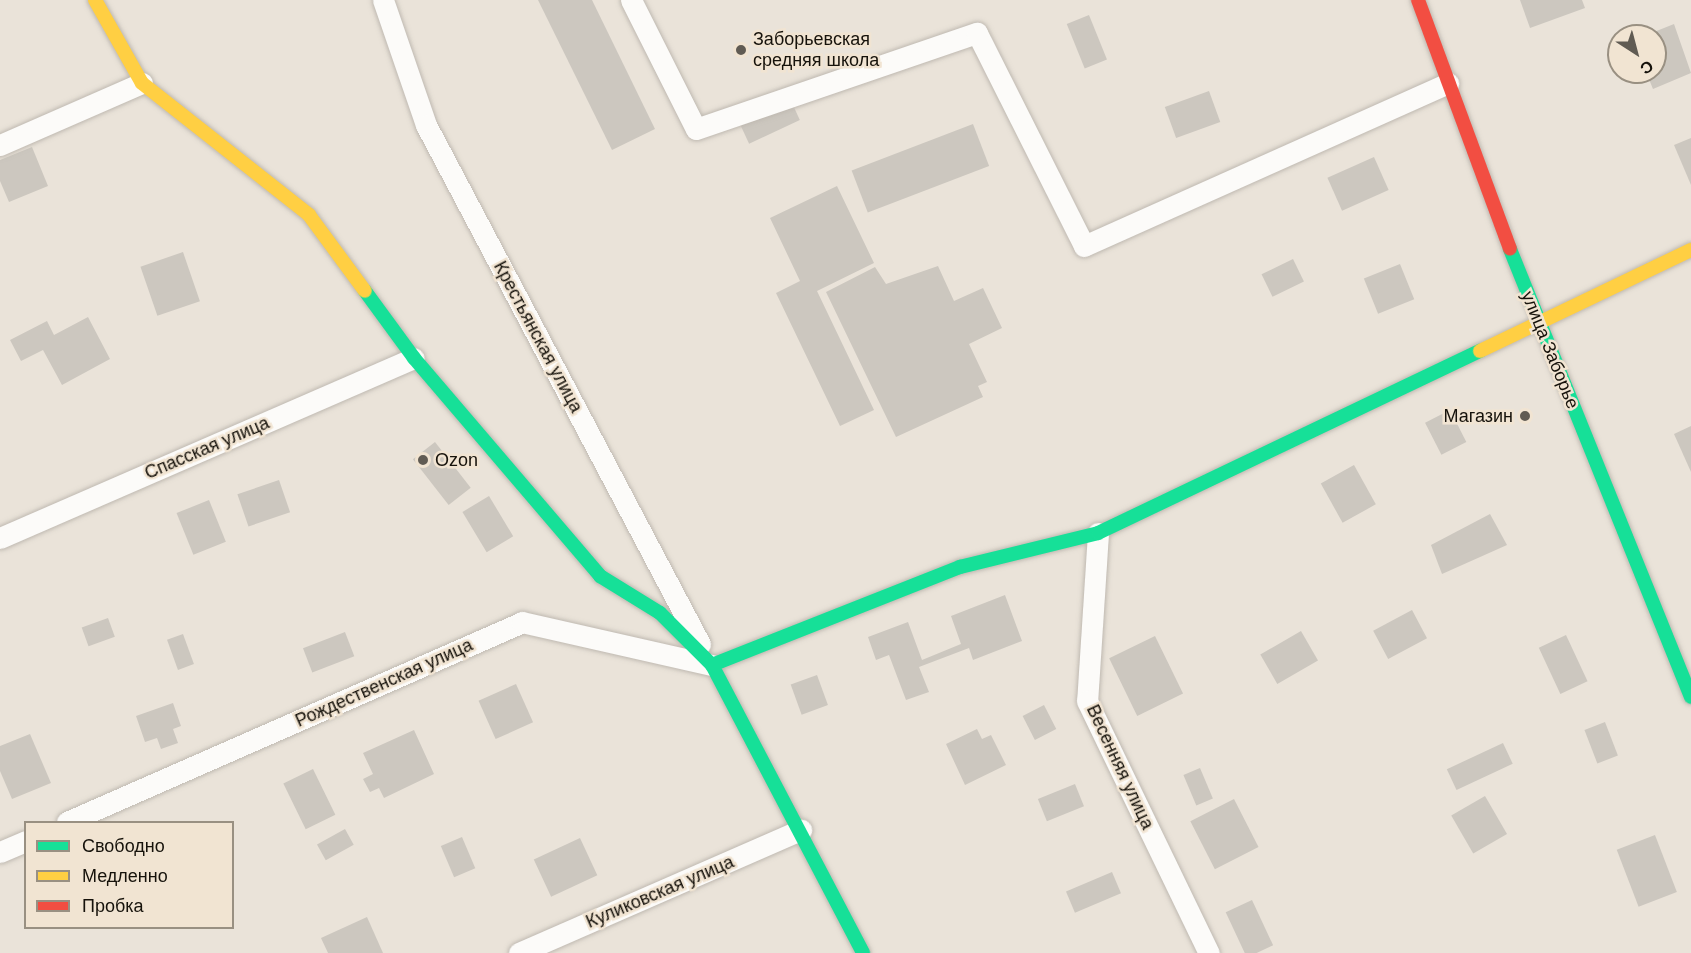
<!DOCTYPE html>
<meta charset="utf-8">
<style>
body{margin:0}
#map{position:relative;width:1691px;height:953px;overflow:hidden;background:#eae3d9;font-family:Arial,sans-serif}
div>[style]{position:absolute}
.building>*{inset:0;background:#ccc7bf;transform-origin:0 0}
.roads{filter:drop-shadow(0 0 2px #bfb9b1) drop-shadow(0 0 2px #bfb9b1)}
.street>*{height:21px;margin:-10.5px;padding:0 10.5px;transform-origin:10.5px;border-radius:10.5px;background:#fcfbf9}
.fast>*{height:14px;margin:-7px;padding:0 7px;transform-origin:7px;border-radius:7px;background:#16e098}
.slow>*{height:14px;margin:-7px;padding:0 7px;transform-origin:7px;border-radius:7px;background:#ffcf43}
.jam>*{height:14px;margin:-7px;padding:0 7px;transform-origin:7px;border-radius:7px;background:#f24e42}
.dots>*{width:16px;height:16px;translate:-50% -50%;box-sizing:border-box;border:3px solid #f1e4d2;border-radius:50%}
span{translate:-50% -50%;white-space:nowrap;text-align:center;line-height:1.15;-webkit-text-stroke:5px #f1e4d2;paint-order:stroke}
.poi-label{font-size:18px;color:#16120b}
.left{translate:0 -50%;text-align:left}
.right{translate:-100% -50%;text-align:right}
.street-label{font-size:18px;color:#16120b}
.legend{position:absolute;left:24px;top:821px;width:210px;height:108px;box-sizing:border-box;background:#f1e4d2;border:2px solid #999082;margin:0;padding:8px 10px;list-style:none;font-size:18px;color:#16120b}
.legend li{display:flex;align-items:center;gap:12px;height:30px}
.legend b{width:30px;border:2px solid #999082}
.north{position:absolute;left:1607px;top:24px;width:60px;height:60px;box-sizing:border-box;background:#f1e4d2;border:2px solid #999082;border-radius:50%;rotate:144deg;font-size:16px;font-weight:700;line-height:24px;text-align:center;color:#16120b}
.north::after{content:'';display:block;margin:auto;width:21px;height:27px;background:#605b53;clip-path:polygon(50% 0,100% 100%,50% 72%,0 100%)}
</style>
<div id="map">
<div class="building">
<i style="clip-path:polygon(538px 0,592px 0,655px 129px,612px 150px)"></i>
<i style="clip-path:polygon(1520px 0,1582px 0,1585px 8px,1530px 28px)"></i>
<i style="left:1089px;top:15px;width:48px;height:24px;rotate:68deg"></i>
<i style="clip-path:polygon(1674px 24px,1691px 73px,1653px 89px,1646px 72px,1655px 72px,1655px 36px,1644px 36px)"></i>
<i style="left:1209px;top:91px;width:33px;height:47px;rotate:70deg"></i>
<i style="left:791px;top:101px;width:21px;height:56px;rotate:65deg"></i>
<i style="left:973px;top:124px;width:45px;height:130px;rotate:69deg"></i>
<i style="clip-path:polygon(1691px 138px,1691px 185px,1674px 145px)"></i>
<i style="clip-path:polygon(32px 147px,48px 186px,9px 202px,0 181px,0 160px)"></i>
<i style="left:1374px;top:157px;width:36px;height:51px;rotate:66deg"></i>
<i style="clip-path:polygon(837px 186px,874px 263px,817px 291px,874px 410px,840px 426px,776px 293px,800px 281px,770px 218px)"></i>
<i style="left:183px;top:252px;width:52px;height:45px;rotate:71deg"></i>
<i style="left:1293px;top:259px;width:25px;height:35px;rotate:64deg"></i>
<i style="left:1400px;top:264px;width:38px;height:39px;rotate:68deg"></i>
<i style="clip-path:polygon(938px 266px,954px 301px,983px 288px,1002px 328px,969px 344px,987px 382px,978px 386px,983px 397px,896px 437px,826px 292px,875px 267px,886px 284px)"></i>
<i style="clip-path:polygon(88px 317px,110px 359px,62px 385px,43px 350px,21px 361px,10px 340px,47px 321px,54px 335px)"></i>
<i style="left:1450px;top:410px;width:36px;height:28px;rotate:63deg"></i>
<i style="clip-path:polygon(1691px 426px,1691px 472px,1674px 434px)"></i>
<i style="left:435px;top:442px;width:58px;height:28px;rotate:52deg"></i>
<i style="left:1354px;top:465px;width:45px;height:38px;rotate:61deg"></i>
<i style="left:279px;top:480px;width:34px;height:44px;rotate:71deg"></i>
<i style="left:489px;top:496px;width:47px;height:31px;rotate:59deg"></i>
<i style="left:209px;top:500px;width:45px;height:35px;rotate:68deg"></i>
<i style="clip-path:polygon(1490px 514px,1507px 545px,1442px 574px,1431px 545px)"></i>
<i style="clip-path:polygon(1005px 595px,1022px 641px,973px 660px,969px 648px,919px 667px,929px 692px,906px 700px,889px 655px,876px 660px,868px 637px,908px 622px,922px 660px,961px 644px,951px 616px)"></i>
<i style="left:1412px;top:610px;width:32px;height:44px;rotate:62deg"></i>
<i style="left:108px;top:618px;width:20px;height:28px;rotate:70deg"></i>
<i style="left:1301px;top:631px;width:34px;height:47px;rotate:60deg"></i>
<i style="left:345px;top:632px;width:26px;height:45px;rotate:69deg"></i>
<i style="left:183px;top:634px;width:32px;height:17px;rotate:70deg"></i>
<i style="left:1566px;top:635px;width:51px;height:30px;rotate:65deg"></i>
<i style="left:1155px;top:636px;width:64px;height:51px;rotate:64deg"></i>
<i style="left:817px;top:675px;width:32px;height:28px;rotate:70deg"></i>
<i style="left:516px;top:684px;width:42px;height:41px;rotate:66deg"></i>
<i style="clip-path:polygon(173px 703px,181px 726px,173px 729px,178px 743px,161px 749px,157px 738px,145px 742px,136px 716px)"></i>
<i style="left:1044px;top:705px;width:27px;height:24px;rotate:63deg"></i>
<i style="left:1605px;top:722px;width:36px;height:22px;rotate:69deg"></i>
<i style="clip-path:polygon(977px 729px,982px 739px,991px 735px,1006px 765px,965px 785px,946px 744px)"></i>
<i style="clip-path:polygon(414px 730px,434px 774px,384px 798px,379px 788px,370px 792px,363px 779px,373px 774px,363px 753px)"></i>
<i style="clip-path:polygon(30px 734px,51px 783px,12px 799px,0 771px,0 746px)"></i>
<i style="left:1503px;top:743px;width:23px;height:62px;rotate:65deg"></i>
<i style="left:1200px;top:768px;width:33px;height:18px;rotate:67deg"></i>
<i style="left:313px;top:769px;width:51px;height:33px;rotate:64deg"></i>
<i style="left:1075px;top:784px;width:24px;height:40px;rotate:68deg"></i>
<i style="left:1485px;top:796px;width:44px;height:39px;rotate:60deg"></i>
<i style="left:1234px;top:799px;width:54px;height:49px;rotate:63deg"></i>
<i style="left:345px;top:829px;width:18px;height:32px;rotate:61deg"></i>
<i style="left:1655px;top:835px;width:61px;height:41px;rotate:69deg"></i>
<i style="left:462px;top:837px;width:34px;height:23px;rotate:67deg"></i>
<i style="left:580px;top:838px;width:41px;height:51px;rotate:65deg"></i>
<i style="left:1112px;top:872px;width:23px;height:50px;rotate:67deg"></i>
<i style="left:1252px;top:900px;width:50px;height:29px;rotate:65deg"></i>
<i style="clip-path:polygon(367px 917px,383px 953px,328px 953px,321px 938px)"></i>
</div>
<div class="roads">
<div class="street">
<i style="left:383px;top:0;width:132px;rotate:71deg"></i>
<i style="left:426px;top:125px;width:587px;rotate:62.17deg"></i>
<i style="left:631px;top:0;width:144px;rotate:63.3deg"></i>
<i style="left:696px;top:129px;width:297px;rotate:-18.9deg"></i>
<i style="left:977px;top:33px;width:238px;rotate:63.3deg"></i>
<i style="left:1084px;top:246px;width:399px;rotate:-24.1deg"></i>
<i style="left:0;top:145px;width:155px;rotate:-23.6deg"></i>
<i style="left:1098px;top:533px;width:168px;rotate:93.7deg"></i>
<i style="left:1087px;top:701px;width:280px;rotate:64.2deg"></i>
<i style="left:0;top:538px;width:451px;rotate:-23.5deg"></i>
<i style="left:67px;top:822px;width:497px;rotate:-23.7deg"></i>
<i style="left:522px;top:622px;width:194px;rotate:12.8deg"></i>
<i style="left:0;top:852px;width:28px;rotate:-23deg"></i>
<i style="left:519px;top:953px;width:308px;rotate:-23.6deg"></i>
</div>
<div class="fast">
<i style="left:1510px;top:249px;width:483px;rotate:68deg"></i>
<i style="left:365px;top:291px;width:83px;rotate:53.8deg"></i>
<i style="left:414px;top:358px;width:287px;rotate:49.5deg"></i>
<i style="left:600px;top:576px;width:70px;rotate:31.7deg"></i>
<i style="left:660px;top:613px;width:74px;rotate:45deg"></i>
<i style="left:712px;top:665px;width:325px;rotate:62.3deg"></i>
<i style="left:712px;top:665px;width:267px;rotate:-21.6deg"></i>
<i style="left:960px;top:567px;width:142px;rotate:-13.8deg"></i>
<i style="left:1098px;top:533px;width:423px;rotate:-25.5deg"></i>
</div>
<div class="slow">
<i style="left:95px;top:0;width:95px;rotate:60.5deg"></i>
<i style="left:142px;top:83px;width:213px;rotate:38.3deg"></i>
<i style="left:309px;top:215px;width:94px;rotate:53.6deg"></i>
<i style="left:1480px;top:351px;width:234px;rotate:-25.6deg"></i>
</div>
<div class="jam">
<i style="left:1418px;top:0;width:265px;rotate:69.7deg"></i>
</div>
</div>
<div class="dots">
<i style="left:741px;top:50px;background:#605b53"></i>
<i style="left:1525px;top:416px;background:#605b53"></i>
<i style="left:423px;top:460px;background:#605b53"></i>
</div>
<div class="poi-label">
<span class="left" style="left:753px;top:50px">Заборьевская<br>средняя школа</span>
<span class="right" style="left:1513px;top:416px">Магазин</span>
<span class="left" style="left:435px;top:460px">Ozon</span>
</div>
<div class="street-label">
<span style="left:538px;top:337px;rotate:62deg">Крестьянская улица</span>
<span style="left:1550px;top:350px;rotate:68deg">улица Заборье</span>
<span style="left:207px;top:448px;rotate:-23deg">Спасская улица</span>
<span style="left:384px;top:683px;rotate:-24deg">Рождественская улица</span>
<span style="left:1120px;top:767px;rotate:65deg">Весенняя улица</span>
<span style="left:660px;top:892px;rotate:-23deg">Куликовская улица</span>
</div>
<ul class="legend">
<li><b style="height:8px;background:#16e098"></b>Свободно</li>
<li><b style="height:8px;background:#ffcf43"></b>Медленно</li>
<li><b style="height:8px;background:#f24e42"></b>Пробка</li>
</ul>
<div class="north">С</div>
</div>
